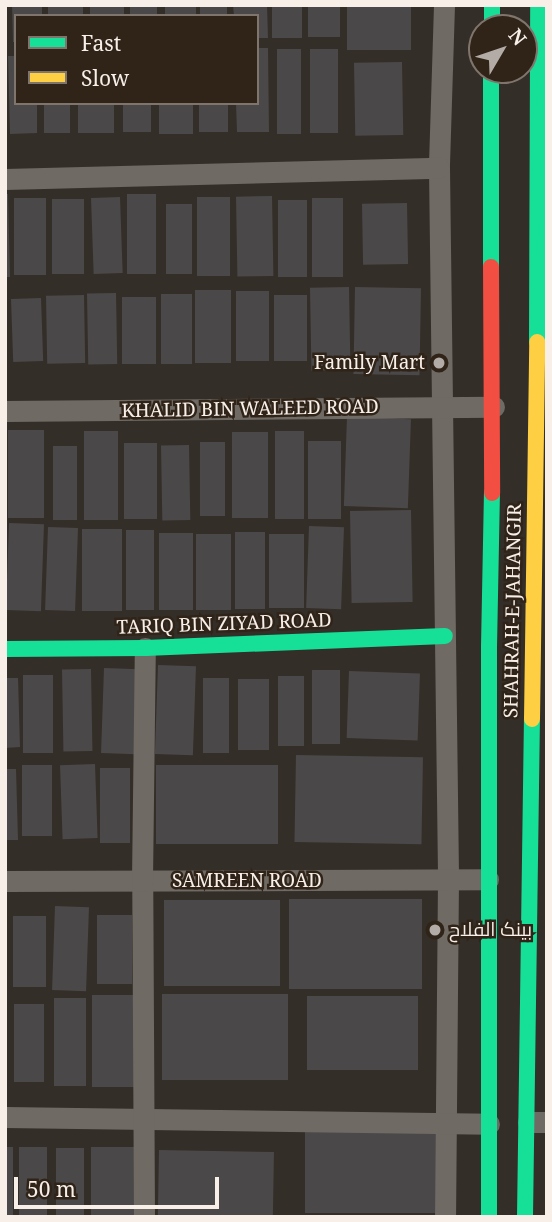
<!DOCTYPE html>
<meta charset="utf-8">
<style>
body{margin:0}
#map{position:relative;width:552px;height:1222px;overflow:hidden;background:#342e28;font-family:"Noto Serif",Cairo,serif}
div>[style]{position:absolute}
.building>*{inset:0;background:#4b4849;transform-origin:0 0}
.street>*{height:21px;margin:-10.5px;padding:0 10.5px;transform-origin:10.5px;border-radius:10.5px;background:#6f6a64}
.fast>*{height:16px;margin:-8px;padding:0 8px;transform-origin:8px;border-radius:8px;background:#16e098}
.slow>*{height:16px;margin:-8px;padding:0 8px;transform-origin:8px;border-radius:8px;background:#ffcf43}
.jam>*{height:16px;margin:-8px;padding:0 8px;transform-origin:8px;border-radius:8px;background:#f24e42}
.dots>*{width:19px;height:19px;translate:-50% -50%;box-sizing:border-box;border:4px solid #302419;border-radius:50%}
span{translate:-50% -50%;white-space:nowrap;text-align:center;line-height:1.15;-webkit-text-stroke:5px #302419;paint-order:stroke}
.poi-label{font-size:19px;color:#f7efe8}
.right{translate:-100% -50%;text-align:right}
.left{translate:0 -50%;text-align:left}
.street-label{font-size:19px;color:#f7efe8}
.frame{position:absolute;inset:0;border:7px solid #f7efe8;pointer-events:none}
.legend{position:absolute;left:14px;top:14px;width:245px;height:91px;box-sizing:border-box;background:#302419;border:2px solid #80756c;margin:0;padding:9px 12px;list-style:none;font-size:21px;color:#f7efe8}
.legend li{display:flex;align-items:center;gap:14px;height:35px}
.legend b{width:35px;border:2px solid #80756c}
.north{position:absolute;left:468px;top:14px;width:70px;height:70px;box-sizing:border-box;background:#302419;border:2px solid #80756c;border-radius:50%;rotate:51deg;font-size:19px;font-weight:700;line-height:28px;text-align:center;color:#f7efe8}
.north::after{content:'';display:block;margin:auto;width:24px;height:32px;background:#b3aba5;clip-path:polygon(50% 0,100% 100%,50% 72%,0 100%)}
.scale{position:absolute;left:14px;top:1177px;width:205px;height:32px;box-sizing:border-box;border:4px solid #f7efe8;border-top:0;padding-left:9px;font-size:21px;line-height:24px;white-space:nowrap;color:#f7efe8;-webkit-text-stroke:5px #302419;paint-order:stroke}
</style>
<div id="map">
<div class="building">
<i style="clip-path:polygon(12px 5px,42px 5px,42px 16px,16px 16px,16px 42px,13px 42px)"></i>
<i style="left:48px;top:5px;width:35px;height:11px"></i>
<i style="left:90px;top:5px;width:34px;height:11px"></i>
<i style="left:130px;top:5px;width:27px;height:11px"></i>
<i style="left:165px;top:5px;width:31px;height:11px"></i>
<i style="left:200px;top:5px;width:27px;height:11px"></i>
<i style="clip-path:polygon(233px 5px,267px 5px,268px 38px,257px 38px,257px 16px,234px 16px)"></i>
<i style="left:272px;top:5px;width:30px;height:33px"></i>
<i style="left:308px;top:5px;width:32px;height:32px"></i>
<i style="left:347px;top:5px;width:64px;height:45px"></i>
<i style="clip-path:polygon(257px 48px,268px 48px,269px 132px,237px 132px,236px 103px,257px 103px)"></i>
<i style="left:277px;top:49px;width:24px;height:85px"></i>
<i style="left:310px;top:49px;width:28px;height:84px"></i>
<i style="clip-path:polygon(8px 56px,16px 56px,16px 103px,37px 103px,37px 133px,10px 134px)"></i>
<i style="left:402px;top:62px;width:73px;height:48px;rotate:89deg"></i>
<i style="left:44px;top:103px;width:26px;height:30px"></i>
<i style="left:78px;top:103px;width:36px;height:30px"></i>
<i style="left:123px;top:103px;width:28px;height:29px"></i>
<i style="left:159px;top:103px;width:34px;height:31px"></i>
<i style="left:199px;top:103px;width:29px;height:29px"></i>
<i style="clip-path:polygon(5px 194px,8px 194px,10px 277px,5px 277px)"></i>
<i style="left:127px;top:194px;width:29px;height:80px"></i>
<i style="left:272px;top:196px;width:80px;height:36px;rotate:89deg"></i>
<i style="left:120px;top:197px;width:76px;height:29px;rotate:88deg"></i>
<i style="left:197px;top:197px;width:33px;height:79px"></i>
<i style="left:14px;top:198px;width:32px;height:77px"></i>
<i style="left:312px;top:198px;width:31px;height:79px"></i>
<i style="left:52px;top:199px;width:32px;height:75px"></i>
<i style="left:278px;top:200px;width:29px;height:77px"></i>
<i style="left:407px;top:203px;width:61px;height:45px;rotate:89deg"></i>
<i style="left:166px;top:204px;width:26px;height:70px"></i>
<i style="left:349px;top:287px;width:83px;height:39px;rotate:89deg"></i>
<i style="left:355px;top:287px;width:66px;height:87px;rotate:1deg"></i>
<i style="left:195px;top:290px;width:36px;height:73px"></i>
<i style="left:236px;top:291px;width:33px;height:70px"></i>
<i style="left:116px;top:293px;width:71px;height:29px;rotate:89deg"></i>
<i style="left:161px;top:294px;width:31px;height:70px"></i>
<i style="left:84px;top:295px;width:68px;height:38px;rotate:89deg"></i>
<i style="left:274px;top:295px;width:33px;height:66px"></i>
<i style="left:122px;top:297px;width:34px;height:67px"></i>
<i style="left:41px;top:298px;width:63px;height:30px;rotate:88deg"></i>
<i style="left:347px;top:417px;width:64px;height:89px;rotate:2deg"></i>
<i style="left:8px;top:430px;width:36px;height:88px"></i>
<i style="left:84px;top:431px;width:34px;height:89px"></i>
<i style="left:275px;top:431px;width:29px;height:88px"></i>
<i style="left:232px;top:432px;width:36px;height:86px"></i>
<i style="left:308px;top:441px;width:33px;height:78px"></i>
<i style="left:200px;top:442px;width:25px;height:74px"></i>
<i style="left:124px;top:443px;width:33px;height:76px"></i>
<i style="left:189px;top:445px;width:75px;height:28px;rotate:89deg"></i>
<i style="left:53px;top:446px;width:24px;height:74px"></i>
<i style="left:411px;top:510px;width:92px;height:61px;rotate:89deg"></i>
<i style="left:9px;top:523px;width:35px;height:87px;rotate:2deg"></i>
<i style="left:309px;top:526px;width:35px;height:82px;rotate:2deg"></i>
<i style="left:48px;top:527px;width:30px;height:83px;rotate:2deg"></i>
<i style="left:82px;top:529px;width:40px;height:82px"></i>
<i style="left:126px;top:530px;width:28px;height:80px"></i>
<i style="left:235px;top:532px;width:30px;height:77px"></i>
<i style="left:159px;top:533px;width:34px;height:77px"></i>
<i style="left:196px;top:534px;width:35px;height:76px"></i>
<i style="left:269px;top:534px;width:35px;height:74px"></i>
<i style="left:158px;top:665px;width:38px;height:89px;rotate:2deg"></i>
<i style="left:104px;top:668px;width:35px;height:85px;rotate:2deg"></i>
<i style="left:91px;top:669px;width:82px;height:29px;rotate:89deg"></i>
<i style="left:312px;top:670px;width:28px;height:74px"></i>
<i style="left:349px;top:671px;width:71px;height:67px;rotate:2deg"></i>
<i style="left:23px;top:675px;width:30px;height:78px"></i>
<i style="left:278px;top:676px;width:26px;height:70px"></i>
<i style="clip-path:polygon(5px 678px,18px 678px,20px 747px,5px 748px)"></i>
<i style="left:203px;top:678px;width:26px;height:75px"></i>
<i style="left:238px;top:679px;width:31px;height:71px"></i>
<i style="left:296px;top:755px;width:127px;height:87px;rotate:1deg"></i>
<i style="left:95px;top:764px;width:74px;height:35px;rotate:88deg"></i>
<i style="left:22px;top:765px;width:30px;height:71px"></i>
<i style="left:156px;top:765px;width:122px;height:79px"></i>
<i style="left:100px;top:768px;width:30px;height:75px"></i>
<i style="clip-path:polygon(5px 769px,16px 769px,18px 840px,5px 840px)"></i>
<i style="left:289px;top:899px;width:133px;height:90px"></i>
<i style="left:164px;top:900px;width:116px;height:86px"></i>
<i style="left:55px;top:906px;width:34px;height:84px;rotate:2deg"></i>
<i style="left:97px;top:915px;width:35px;height:69px"></i>
<i style="left:13px;top:916px;width:33px;height:71px"></i>
<i style="left:162px;top:994px;width:126px;height:86px"></i>
<i style="left:92px;top:995px;width:44px;height:92px"></i>
<i style="left:307px;top:996px;width:111px;height:74px"></i>
<i style="left:54px;top:998px;width:32px;height:88px"></i>
<i style="left:14px;top:1004px;width:30px;height:78px"></i>
<i style="left:305px;top:1128px;width:131px;height:85px"></i>
<i style="left:5px;top:1147px;width:8px;height:70px"></i>
<i style="left:19px;top:1147px;width:28px;height:70px"></i>
<i style="left:91px;top:1147px;width:44px;height:70px"></i>
<i style="left:56px;top:1148px;width:28px;height:69px"></i>
<i style="left:159px;top:1150px;width:115px;height:67px;rotate:1deg"></i>
</div>
<div class="street">
<i style="left:444px;top:5px;width:163px;rotate:91.8deg"></i>
<i style="left:439px;top:168px;width:711px;rotate:89.27deg"></i>
<i style="left:448px;top:879px;width:338px;rotate:90.5deg"></i>
<i style="left:5px;top:179px;width:434px;rotate:-1.5deg"></i>
<i style="left:5px;top:411px;width:489px;rotate:-0.5deg"></i>
<i style="left:5px;top:881px;width:483px;rotate:-0.2deg"></i>
<i style="left:5px;top:1117px;width:484px;rotate:0.8deg"></i>
<i style="left:528px;top:1122px;width:19px"></i>
<i style="left:144px;top:1217px;width:336px;rotate:-90.3deg"></i>
<i style="left:142px;top:881px;width:233px;rotate:-89.3deg"></i>
</div>
<div class="fast">
<i style="left:492px;top:5px;width:23px;rotate:90deg"></i>
<i style="left:491px;top:70px;width:197px;rotate:90deg"></i>
<i style="left:537px;top:342px;width:337px;rotate:-89.8deg"></i>
<i style="left:5px;top:649px;width:140px;rotate:-0.4deg"></i>
<i style="left:145px;top:648px;width:300px;rotate:-2.3deg"></i>
<i style="left:489px;top:1217px;width:570px;rotate:-90deg"></i>
<i style="left:489px;top:647px;width:154px;rotate:-88.9deg"></i>
<i style="left:525px;top:1217px;width:498px;rotate:-89.2deg"></i>
</div>
<div class="slow">
<i style="left:532px;top:719px;width:377px;rotate:-89.2deg"></i>
</div>
<div class="jam">
<i style="left:491px;top:267px;width:226px;rotate:89.7deg"></i>
</div>
<div class="dots">
<i style="left:439px;top:363px;background:#b3aba5"></i>
<i style="left:435px;top:930px;background:#b3aba5"></i>
</div>
<div class="poi-label">
<span class="right" style="left:425px;top:363px">Family Mart</span>
<span class="left" style="left:449px;top:930px">بینک الفلاح</span>
</div>
<div class="street-label">
<span style="left:250px;top:409px;rotate:-1deg">KHALID BIN WALEED ROAD</span>
<span style="left:513px;top:611px;rotate:-89deg">SHAHRAH-E-JAHANGIR</span>
<span style="left:224px;top:624px;rotate:-2deg">TARIQ BIN ZIYAD ROAD</span>
<span style="left:247px;top:881px">SAMREEN ROAD</span>
</div>
<div class="frame"></div>
<ul class="legend">
<li><b style="height:9px;background:#16e098"></b>Fast</li>
<li><b style="height:9px;background:#ffcf43"></b>Slow</li>
</ul>
<div class="north">N</div>
<div class="scale">50 m</div>
</div>
